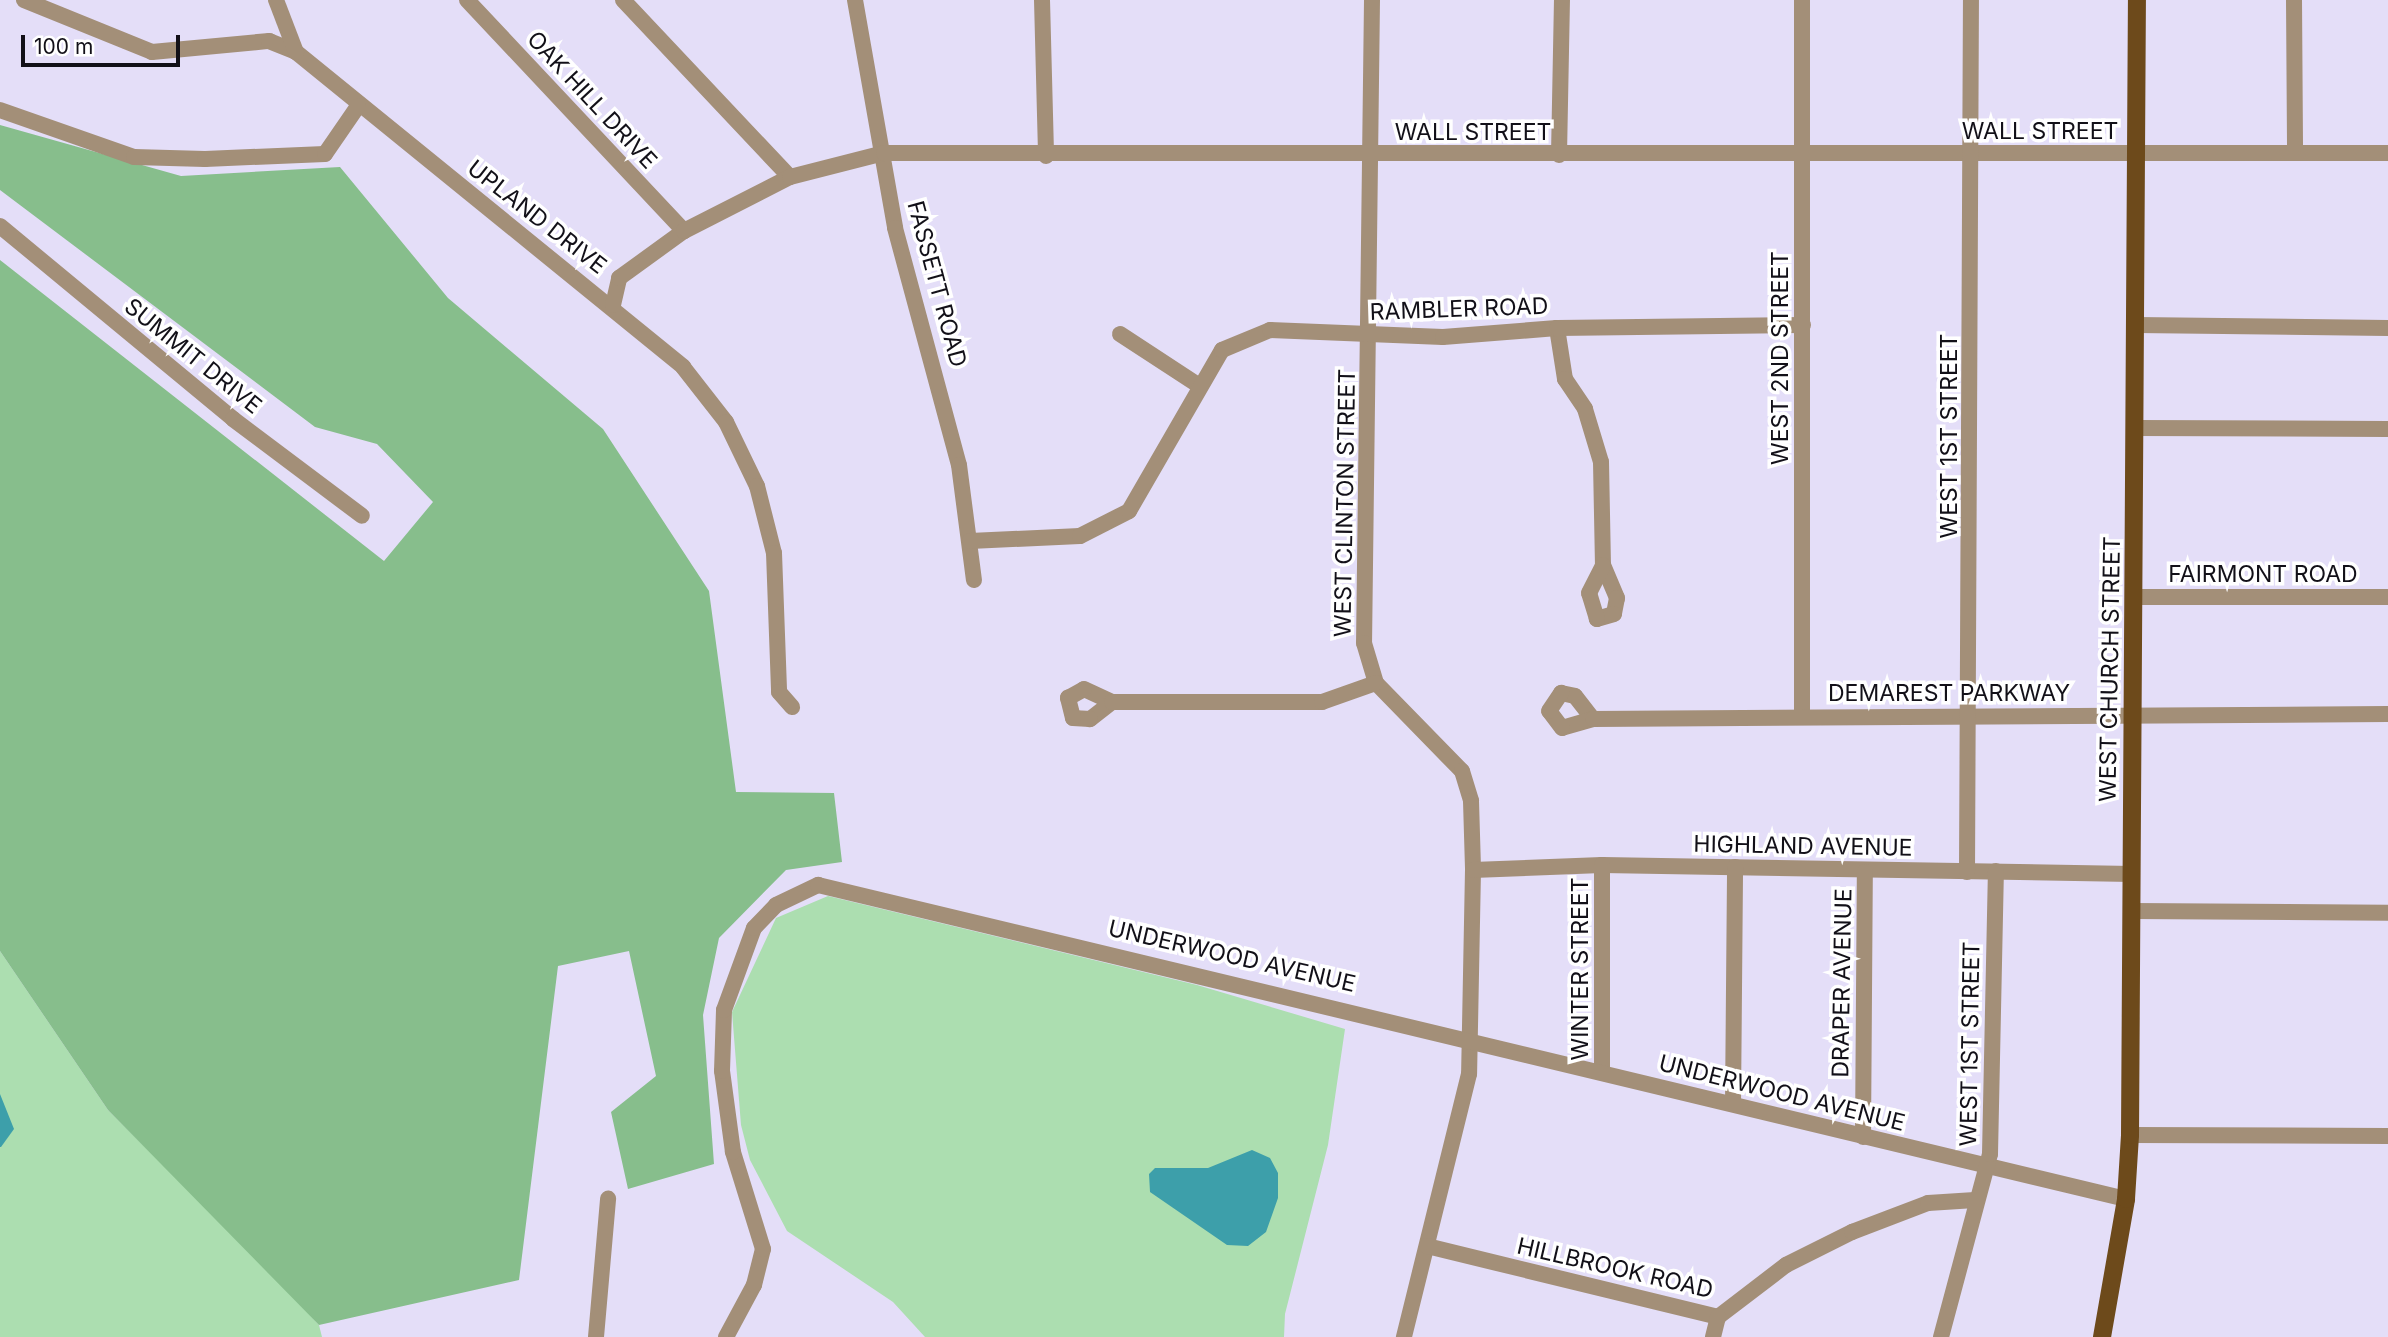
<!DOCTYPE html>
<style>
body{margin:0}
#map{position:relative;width:2388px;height:1337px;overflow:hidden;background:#e4def8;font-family:Inter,sans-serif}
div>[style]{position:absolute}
.green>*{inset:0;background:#acdeb0}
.forest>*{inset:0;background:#87be8c}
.water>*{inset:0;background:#3d9faa}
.minor>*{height:16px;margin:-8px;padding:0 8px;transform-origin:8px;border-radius:8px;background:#a38f78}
.major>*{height:18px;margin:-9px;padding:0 9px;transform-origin:9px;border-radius:9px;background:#6d4a1b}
span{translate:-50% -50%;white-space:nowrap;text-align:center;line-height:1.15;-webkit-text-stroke:7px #fff;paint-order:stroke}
.street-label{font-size:23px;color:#121018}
.scale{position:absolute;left:21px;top:35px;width:159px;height:32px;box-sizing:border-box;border:4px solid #121018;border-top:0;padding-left:9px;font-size:21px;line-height:24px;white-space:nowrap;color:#121018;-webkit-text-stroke:5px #fff;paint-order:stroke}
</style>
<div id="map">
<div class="green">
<i style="clip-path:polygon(828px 896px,1197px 985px,1345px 1029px,1328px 1145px,1285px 1314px,1284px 1337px,925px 1337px,893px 1302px,787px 1231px,750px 1160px,741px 1125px,732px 1012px,776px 918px)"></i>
<i style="clip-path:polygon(0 951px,108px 1110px,274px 1276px,319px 1325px,322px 1337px,0 1337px)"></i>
</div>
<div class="forest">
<i style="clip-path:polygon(0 125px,181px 176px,340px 167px,448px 298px,603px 429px,709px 591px,736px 792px,834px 793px,842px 862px,786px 870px,719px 938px,703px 1015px,714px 1164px,628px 1189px,611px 1112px,656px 1076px,629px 951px,558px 966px,519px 1280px,319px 1325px,108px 1110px,0 951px,0 260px,384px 561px,433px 502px,377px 444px,315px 427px,0 190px)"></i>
</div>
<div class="water">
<i style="clip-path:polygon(0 1094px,14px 1129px,1px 1147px,0 1147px)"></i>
<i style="clip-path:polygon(1252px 1150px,1270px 1158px,1278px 1173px,1278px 1198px,1266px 1232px,1248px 1246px,1227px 1245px,1150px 1192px,1149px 1174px,1155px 1168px,1208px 1168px)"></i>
</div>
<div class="minor">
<i style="left:24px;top:0;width:138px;rotate:22.1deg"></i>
<i style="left:152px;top:52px;width:118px;rotate:-5.4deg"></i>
<i style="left:269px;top:41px;width:29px;rotate:22deg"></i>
<i style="left:296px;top:52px;width:499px;rotate:39.1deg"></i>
<i style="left:683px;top:367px;width:70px;rotate:52deg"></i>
<i style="left:726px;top:422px;width:71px;rotate:64.2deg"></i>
<i style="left:757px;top:486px;width:69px;rotate:75.8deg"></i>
<i style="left:774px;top:553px;width:139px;rotate:87.9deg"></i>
<i style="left:779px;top:692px;width:20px;rotate:49deg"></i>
<i style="left:276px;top:0;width:56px;rotate:69deg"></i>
<i style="left:467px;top:0;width:317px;rotate:46.8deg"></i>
<i style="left:623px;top:0;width:243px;rotate:46.7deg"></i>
<i style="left:855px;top:0;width:231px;rotate:80deg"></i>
<i style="left:895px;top:228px;width:245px;rotate:74.9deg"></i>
<i style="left:959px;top:465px;width:116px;rotate:82.6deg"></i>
<i style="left:1042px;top:0;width:156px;rotate:88.5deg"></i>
<i style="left:1372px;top:0;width:643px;rotate:90.71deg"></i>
<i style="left:1364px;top:643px;width:42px;rotate:73.3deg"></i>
<i style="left:1376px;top:683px;width:123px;rotate:45.7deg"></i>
<i style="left:1462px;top:771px;width:31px;rotate:73deg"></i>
<i style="left:1471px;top:801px;width:69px;rotate:88.3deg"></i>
<i style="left:1473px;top:870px;width:204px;rotate:91.1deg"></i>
<i style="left:1469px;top:1074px;width:271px;rotate:103.9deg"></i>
<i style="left:2294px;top:0;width:152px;rotate:89.6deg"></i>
<i style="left:0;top:110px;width:142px;rotate:19.3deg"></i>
<i style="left:134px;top:157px;width:71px;rotate:1.6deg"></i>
<i style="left:205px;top:159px;width:120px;rotate:-2.4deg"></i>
<i style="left:325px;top:154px;width:58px;rotate:-55.5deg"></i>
<i style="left:1559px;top:155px;width:155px;rotate:-88.9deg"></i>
<i style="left:0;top:226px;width:303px;rotate:39.6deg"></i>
<i style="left:233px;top:419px;width:161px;rotate:36.9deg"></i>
<i style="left:613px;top:305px;width:28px;rotate:-77deg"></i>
<i style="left:619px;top:278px;width:80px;rotate:-35.9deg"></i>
<i style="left:684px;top:231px;width:119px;rotate:-27deg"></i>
<i style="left:790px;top:177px;width:97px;rotate:-14.3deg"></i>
<i style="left:884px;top:153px;width:1504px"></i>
<i style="left:2136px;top:325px;width:252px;rotate:0.7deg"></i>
<i style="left:1557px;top:328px;width:52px;rotate:81.1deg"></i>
<i style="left:1565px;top:379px;width:36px;rotate:56deg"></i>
<i style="left:1585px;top:409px;width:55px;rotate:73.2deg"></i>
<i style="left:1601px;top:462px;width:103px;rotate:88.9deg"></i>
<i style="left:1120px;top:334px;width:93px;rotate:33.2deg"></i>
<i style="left:2135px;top:428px;width:253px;rotate:0.2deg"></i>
<i style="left:970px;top:541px;width:110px;rotate:-2.6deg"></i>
<i style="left:1080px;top:536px;width:55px;rotate:-27deg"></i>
<i style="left:1129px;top:511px;width:186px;rotate:-60deg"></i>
<i style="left:1222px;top:350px;width:52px;rotate:-22.6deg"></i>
<i style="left:1270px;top:330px;width:173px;rotate:2.3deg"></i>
<i style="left:1443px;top:337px;width:114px;rotate:-4.5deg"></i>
<i style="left:1557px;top:328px;width:246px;rotate:-0.7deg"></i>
<i style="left:1603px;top:565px;width:36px;rotate:67deg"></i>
<i style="left:1617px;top:598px;width:16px;rotate:101deg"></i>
<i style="left:1614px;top:614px;width:18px;rotate:164deg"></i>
<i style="left:1597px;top:619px;width:27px;rotate:-107deg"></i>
<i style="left:1589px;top:593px;width:31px;rotate:-63deg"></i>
<i style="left:2137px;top:597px;width:251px"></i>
<i style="left:1084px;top:689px;width:31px;rotate:25deg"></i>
<i style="left:1112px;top:702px;width:28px;rotate:142deg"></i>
<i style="left:1090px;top:719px;width:17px;rotate:-177deg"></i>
<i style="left:1073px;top:718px;width:21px;rotate:-104deg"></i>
<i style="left:1068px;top:698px;width:18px;rotate:-29deg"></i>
<i style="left:1561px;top:693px;width:14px;rotate:12deg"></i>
<i style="left:1575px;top:696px;width:29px;rotate:52deg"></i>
<i style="left:1593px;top:719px;width:32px;rotate:164deg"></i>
<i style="left:1562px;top:728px;width:21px;rotate:-127deg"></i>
<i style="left:1549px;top:711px;width:22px;rotate:-56deg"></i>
<i style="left:1112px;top:702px;width:210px"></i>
<i style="left:1322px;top:702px;width:57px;rotate:-19.4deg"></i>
<i style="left:1802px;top:716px;width:716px;rotate:-90deg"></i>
<i style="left:1593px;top:719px;width:795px;rotate:-0.36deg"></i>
<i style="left:1473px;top:870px;width:129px;rotate:-2.2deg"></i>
<i style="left:1602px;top:865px;width:530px;rotate:0.97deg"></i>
<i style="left:1967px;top:872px;width:872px;rotate:-89.74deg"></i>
<i style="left:2133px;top:911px;width:255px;rotate:0.4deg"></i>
<i style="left:1602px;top:1072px;width:207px;rotate:-90deg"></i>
<i style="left:1733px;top:1104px;width:237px;rotate:-89.5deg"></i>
<i style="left:2130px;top:1135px;width:258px;rotate:0.2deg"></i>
<i style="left:1863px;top:1137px;width:265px;rotate:-89.6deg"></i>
<i style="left:1427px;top:1246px;width:300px;rotate:13.7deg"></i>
<i style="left:1718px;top:1317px;width:86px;rotate:-37.4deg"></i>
<i style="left:1786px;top:1265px;width:74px;rotate:-26.6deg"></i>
<i style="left:1852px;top:1232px;width:81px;rotate:-20.9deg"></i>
<i style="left:1928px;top:1203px;width:47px;rotate:-3.7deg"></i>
<i style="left:596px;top:1337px;width:139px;rotate:-85deg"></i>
<i style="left:726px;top:1337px;width:59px;rotate:-61.7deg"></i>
<i style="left:754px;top:1285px;width:37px;rotate:-76deg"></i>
<i style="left:763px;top:1249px;width:102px;rotate:-107.2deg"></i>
<i style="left:733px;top:1152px;width:82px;rotate:-97.7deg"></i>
<i style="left:722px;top:1071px;width:61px;rotate:-88.1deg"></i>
<i style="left:724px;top:1010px;width:87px;rotate:-69.9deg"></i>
<i style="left:754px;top:928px;width:32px;rotate:-46deg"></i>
<i style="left:776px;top:905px;width:47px;rotate:-25.5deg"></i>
<i style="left:818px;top:885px;width:1345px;rotate:13.5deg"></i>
<i style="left:1713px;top:1337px;width:21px;rotate:-76deg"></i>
<i style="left:1941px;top:1337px;width:189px;rotate:-75deg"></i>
<i style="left:1990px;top:1154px;width:283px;rotate:-88.8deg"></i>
</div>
<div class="major">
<i style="left:2102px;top:1337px;width:140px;rotate:-80.1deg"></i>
<i style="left:2126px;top:1199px;width:64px;rotate:-86.4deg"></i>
<i style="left:2130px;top:1135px;width:1135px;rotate:-89.65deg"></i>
</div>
<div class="street-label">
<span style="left:592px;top:100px;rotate:47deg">OAK HILL DRIVE</span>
<span style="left:2040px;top:131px">WALL STREET</span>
<span style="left:1473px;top:132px">WALL STREET</span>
<span style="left:537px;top:217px;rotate:38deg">UPLAND DRIVE</span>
<span style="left:937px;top:284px;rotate:75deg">FASSETT ROAD</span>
<span style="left:1459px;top:309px;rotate:-2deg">RAMBLER ROAD</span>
<span style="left:193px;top:356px;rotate:39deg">SUMMIT DRIVE</span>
<span style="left:1780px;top:358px;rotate:-90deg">WEST 2ND STREET</span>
<span style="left:1949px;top:436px;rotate:-90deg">WEST 1ST STREET</span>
<span style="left:1345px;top:503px;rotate:-89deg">WEST CLINTON STREET</span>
<span style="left:2263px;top:574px">FAIRMONT ROAD</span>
<span style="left:2110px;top:669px;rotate:-89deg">WEST CHURCH STREET</span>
<span style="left:1949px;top:693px">DEMAREST PARKWAY</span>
<span style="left:1803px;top:846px;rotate:1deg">HIGHLAND AVENUE</span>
<span style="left:1232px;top:956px;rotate:13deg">UNDERWOOD AVENUE</span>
<span style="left:1580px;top:969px;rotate:-90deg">WINTER STREET</span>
<span style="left:1842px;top:983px;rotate:-89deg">DRAPER AVENUE</span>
<span style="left:1970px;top:1044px;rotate:-89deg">WEST 1ST STREET</span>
<span style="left:1782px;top:1093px;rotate:14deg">UNDERWOOD AVENUE</span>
<span style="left:1615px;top:1268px;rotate:13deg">HILLBROOK ROAD</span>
</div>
<div class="scale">100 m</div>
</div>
